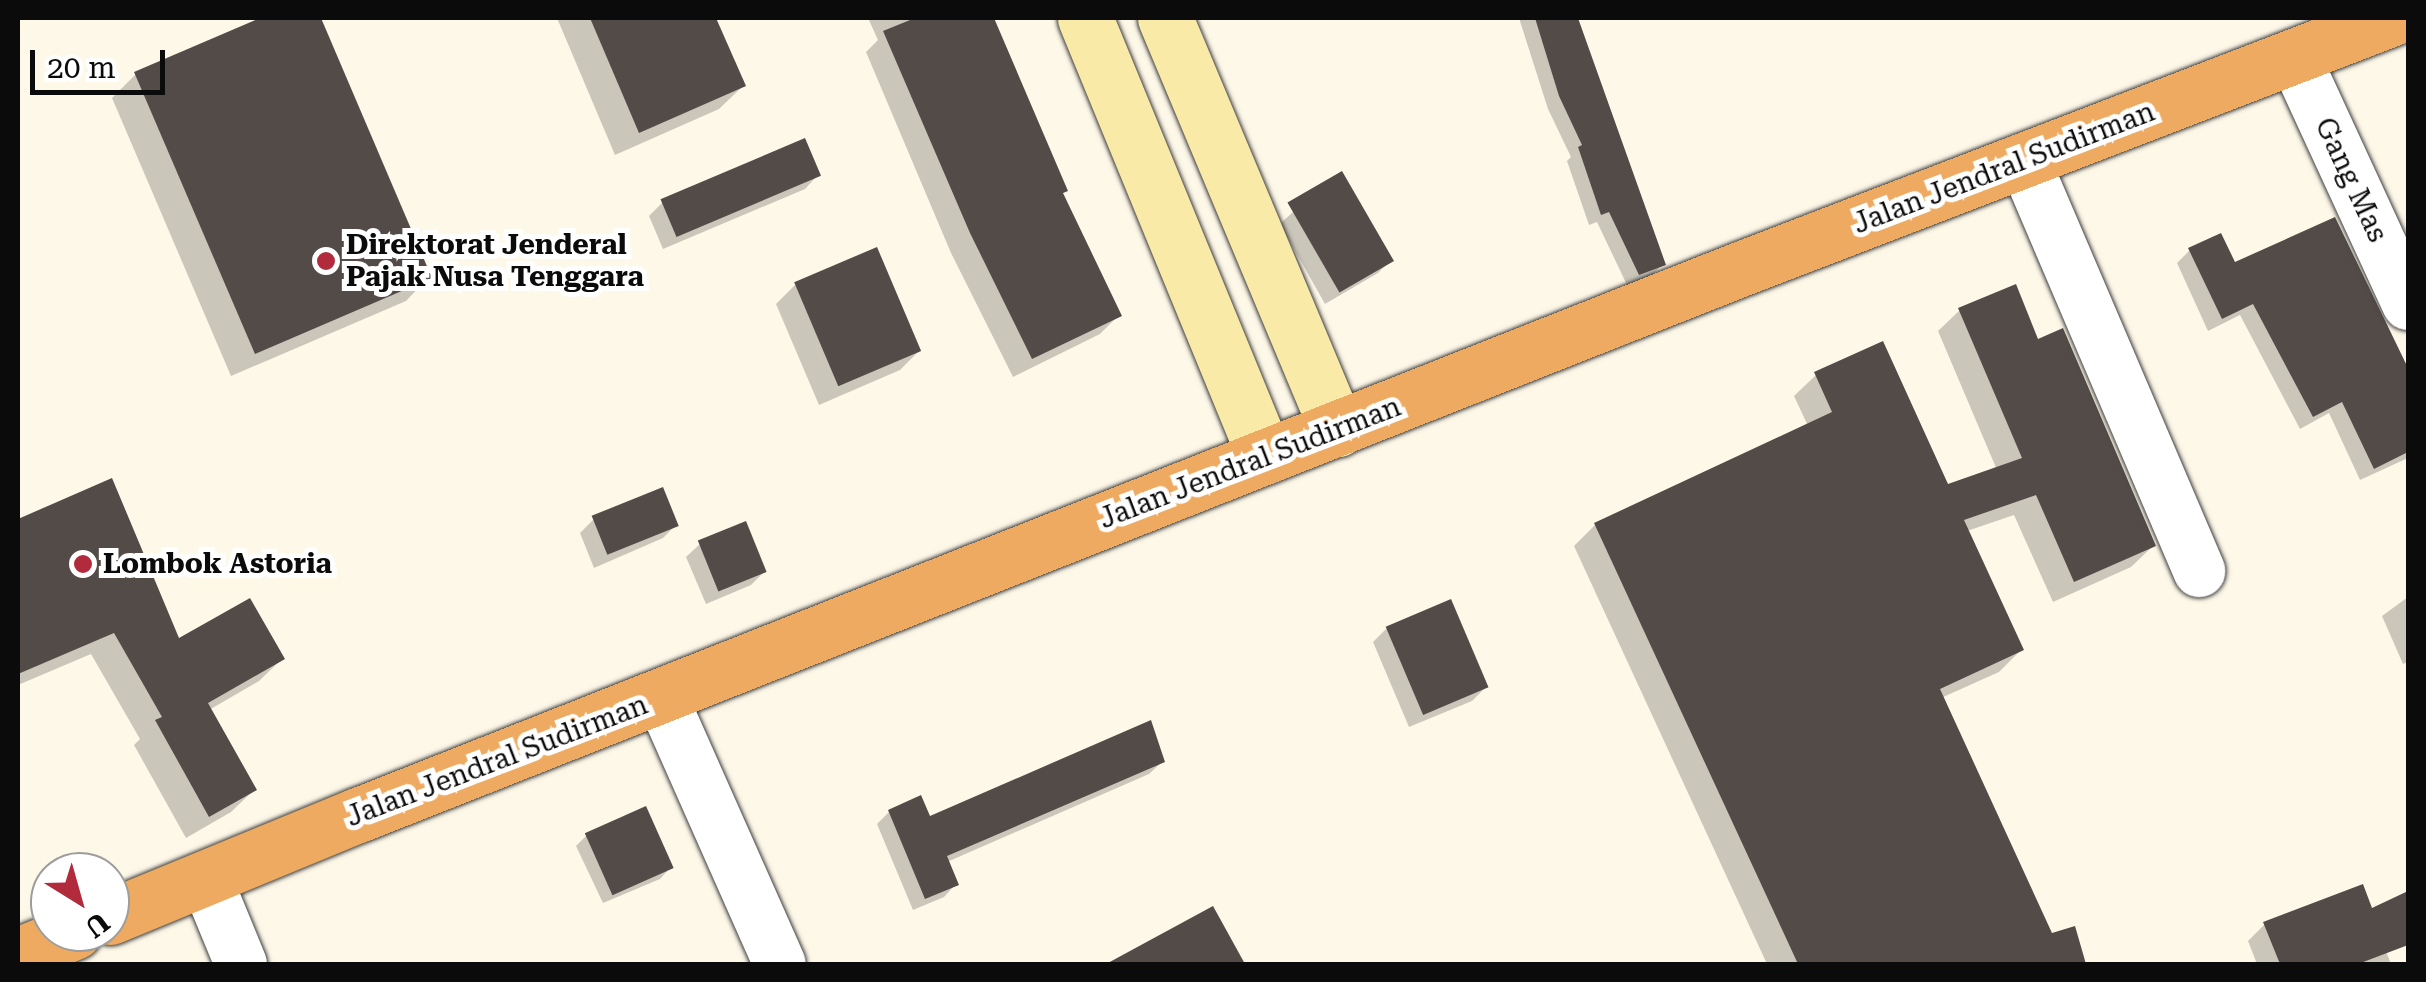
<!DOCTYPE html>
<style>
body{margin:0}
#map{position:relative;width:2426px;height:982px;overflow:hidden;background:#fef8e9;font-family:"Roboto Serif",serif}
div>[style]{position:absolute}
.shadow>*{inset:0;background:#0003}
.building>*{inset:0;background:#534b48;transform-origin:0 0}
.roads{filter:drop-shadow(0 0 2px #3e3e3e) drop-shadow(0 0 2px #3e3e3e)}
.minor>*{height:52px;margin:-26px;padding:0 26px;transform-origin:26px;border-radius:26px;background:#fff}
.secondary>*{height:55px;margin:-27.5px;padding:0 27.5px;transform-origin:27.5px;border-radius:27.5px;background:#faeaa8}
.trunk>*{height:55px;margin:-27.5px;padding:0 27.5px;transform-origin:27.5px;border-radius:27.5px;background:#eeaa60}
.dots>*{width:28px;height:28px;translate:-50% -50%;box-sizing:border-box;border:5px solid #fff;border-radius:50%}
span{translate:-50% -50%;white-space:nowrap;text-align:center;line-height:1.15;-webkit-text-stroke:10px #fff;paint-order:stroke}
.street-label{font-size:28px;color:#0b0b0b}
.poi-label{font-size:28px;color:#0b0b0b;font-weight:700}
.left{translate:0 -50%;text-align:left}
.frame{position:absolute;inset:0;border:20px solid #0b0b0b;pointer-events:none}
.north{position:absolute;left:30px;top:852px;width:100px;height:100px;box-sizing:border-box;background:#fff;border:2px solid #9d9d9d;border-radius:50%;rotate:143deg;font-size:28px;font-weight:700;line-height:40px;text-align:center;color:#0b0b0b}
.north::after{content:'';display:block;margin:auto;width:35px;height:45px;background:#b22b3d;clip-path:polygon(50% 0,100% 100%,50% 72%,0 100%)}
.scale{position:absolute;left:30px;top:50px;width:135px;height:45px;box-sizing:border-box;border:5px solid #0b0b0b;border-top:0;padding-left:12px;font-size:30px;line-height:35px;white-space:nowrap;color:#0b0b0b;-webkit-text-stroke:8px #fff;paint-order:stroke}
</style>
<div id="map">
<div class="shadow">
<i style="clip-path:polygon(266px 18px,318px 18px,429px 277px,406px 301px,231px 376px,112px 98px,136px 74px)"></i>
<i style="clip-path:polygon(557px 18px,714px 18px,743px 86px,719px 109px,615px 155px)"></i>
<i style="clip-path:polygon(868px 18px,992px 18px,1065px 190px,1061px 194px,1119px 315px,1100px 334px,1013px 377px,951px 253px,866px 52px,878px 40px)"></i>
<i style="clip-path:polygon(1519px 18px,1575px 18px,1663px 264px,1651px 276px,1627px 285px,1597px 222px,1589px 225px,1567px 161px,1571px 157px,1548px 109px)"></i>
<i style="clip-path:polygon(818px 175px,805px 189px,663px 249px,649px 216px,662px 203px)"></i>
<i style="clip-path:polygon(1294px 211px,1391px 260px,1378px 273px,1325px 304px,1280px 224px)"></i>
<i style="clip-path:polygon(2190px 250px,2234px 266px,2360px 281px,2408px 372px,2408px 458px,2360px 480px,2329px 413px,2300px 429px,2240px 315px,2208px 331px,2177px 263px)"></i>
<i style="clip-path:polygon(795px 285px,919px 351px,900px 370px,819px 405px,776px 304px)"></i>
<i style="clip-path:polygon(1960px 310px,2037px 342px,2153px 546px,2131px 567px,2053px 602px,2014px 515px,1967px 531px,2021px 650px,1999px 672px,1941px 698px,2051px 936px,2073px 930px,2083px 964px,1767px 964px,1574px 546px,1595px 525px,1808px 426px,1794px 396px,1816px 375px,1946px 487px,1997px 470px,1938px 331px)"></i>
<i style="clip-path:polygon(18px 511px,21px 520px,178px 642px,282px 659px,259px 681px,209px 710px,254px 790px,231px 812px,186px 838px,134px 745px,140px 739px,91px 654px,18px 685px)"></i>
<i style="clip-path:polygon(593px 520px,676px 525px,663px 538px,594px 568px,580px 533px)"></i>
<i style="clip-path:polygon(700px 544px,764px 572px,751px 585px,706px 604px,686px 557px)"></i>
<i style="clip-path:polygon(2408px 597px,2408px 662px,2403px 664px,2382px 616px)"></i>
<i style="clip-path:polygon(1386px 629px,1485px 688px,1472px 701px,1409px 727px,1373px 642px)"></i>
<i style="clip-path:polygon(1162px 762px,1149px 774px,947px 862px,956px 884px,944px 897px,913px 910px,877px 824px,889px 812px,928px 820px)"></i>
<i style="clip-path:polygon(587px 835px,670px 868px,660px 879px,603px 903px,576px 846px)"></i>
<i style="clip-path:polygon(2361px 887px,2391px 964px,2257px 964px,2248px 941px,2265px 924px)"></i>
<i style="clip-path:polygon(1212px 909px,1241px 964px,1112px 964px,1114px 963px)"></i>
</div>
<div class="building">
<i style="clip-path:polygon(260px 18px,321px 18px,432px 278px,255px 354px,134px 72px)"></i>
<i style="clip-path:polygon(590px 18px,716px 18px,746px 86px,639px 133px)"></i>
<i style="clip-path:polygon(915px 18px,994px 18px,1068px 191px,1063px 193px,1122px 316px,1032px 359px,970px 233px,883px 31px)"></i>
<i style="clip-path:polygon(1535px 18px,1578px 18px,1666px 265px,1639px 275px,1609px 212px,1601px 215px,1578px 147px,1582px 145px,1559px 96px)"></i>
<i style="left:805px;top:138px;width:41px;height:157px;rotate:67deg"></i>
<i style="left:1342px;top:171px;width:104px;height:63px;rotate:60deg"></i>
<i style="clip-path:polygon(2335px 217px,2408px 368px,2408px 452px,2374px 469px,2342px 402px,2313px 417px,2253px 304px,2222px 319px,2188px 248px,2221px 233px,2235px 262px)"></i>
<i style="left:877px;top:247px;width:113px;height:90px;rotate:67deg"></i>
<i style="clip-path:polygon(2016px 284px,2038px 339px,2063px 328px,2156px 546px,2074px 582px,2036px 495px,1964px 520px,2024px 650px,1940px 689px,2052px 933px,2075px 926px,2086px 964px,1798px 964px,1594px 523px,1832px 412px,1814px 372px,1883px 341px,1948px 484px,2022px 458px,1958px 308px)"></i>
<i style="clip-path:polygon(112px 478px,179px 638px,250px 598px,285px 659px,208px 703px,257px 790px,209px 817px,155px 720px,162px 717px,114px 633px,18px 674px,18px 519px)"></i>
<i style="left:663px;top:487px;width:42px;height:77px;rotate:68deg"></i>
<i style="left:746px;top:521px;width:55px;height:52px;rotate:68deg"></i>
<i style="left:1451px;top:599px;width:96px;height:71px;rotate:67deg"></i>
<i style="clip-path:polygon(1151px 720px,1165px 762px,947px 856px,959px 885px,925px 899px,888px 810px,921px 795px,930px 816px)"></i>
<i style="left:646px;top:806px;width:68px;height:67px;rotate:66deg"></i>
<i style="clip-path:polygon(2363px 884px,2372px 908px,2408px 891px,2408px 945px,2358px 964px,2280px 964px,2263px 922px)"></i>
<i style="clip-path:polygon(1213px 906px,1245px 964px,1106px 964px)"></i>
</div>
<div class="roads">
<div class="minor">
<i style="left:2294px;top:56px;width:273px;rotate:65.3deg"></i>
<i style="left:2024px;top:160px;width:447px;rotate:66.9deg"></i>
<i style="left:661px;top:696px;width:293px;rotate:66.1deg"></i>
<i style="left:206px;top:879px;width:92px;rotate:67.6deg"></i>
</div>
<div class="secondary">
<i style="left:1085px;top:18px;width:474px;rotate:67.7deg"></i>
<i style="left:1165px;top:18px;width:446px;rotate:67.3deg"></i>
</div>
<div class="trunk">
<i style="left:110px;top:917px;width:268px;rotate:-22.4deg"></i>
<i style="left:358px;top:815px;width:1486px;rotate:-21.56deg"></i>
<i style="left:1740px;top:269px;width:700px;rotate:-21.03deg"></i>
<i style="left:18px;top:955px;width:61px;rotate:-22.3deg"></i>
</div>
</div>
<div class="dots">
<i style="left:326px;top:261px;background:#b22b3d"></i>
<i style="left:83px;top:564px;background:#b22b3d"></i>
</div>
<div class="street-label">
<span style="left:2004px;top:168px;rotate:-21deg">Jalan Jendral Sudirman</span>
<span style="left:2351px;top:180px;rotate:65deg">Gang Mas</span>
<span style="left:1250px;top:463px;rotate:-21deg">Jalan Jendral Sudirman</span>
<span style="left:497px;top:761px;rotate:-21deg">Jalan Jendral Sudirman</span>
</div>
<div class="poi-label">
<span class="left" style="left:346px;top:261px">Direktorat Jenderal<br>Pajak Nusa Tenggara</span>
<span class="left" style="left:103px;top:564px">Lombok Astoria</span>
</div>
<div class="frame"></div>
<div class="north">U</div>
<div class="scale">20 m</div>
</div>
